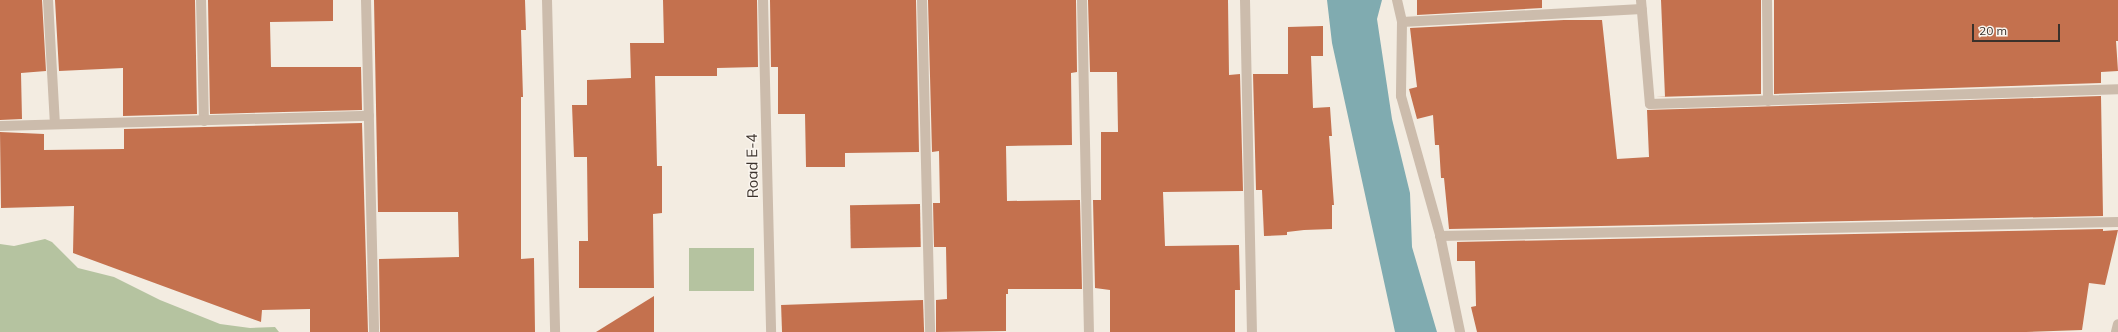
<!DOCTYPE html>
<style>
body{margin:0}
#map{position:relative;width:2118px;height:332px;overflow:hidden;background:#f3ece1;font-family:Mulish,sans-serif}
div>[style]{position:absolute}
.green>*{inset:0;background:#b5c3a0;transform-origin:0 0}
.water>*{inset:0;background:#80abb0}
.building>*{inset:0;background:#c4714e;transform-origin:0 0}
.service>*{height:10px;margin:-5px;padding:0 5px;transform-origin:5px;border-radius:5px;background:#ccbcac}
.minor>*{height:10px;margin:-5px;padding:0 5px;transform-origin:5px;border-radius:5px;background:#ccbcac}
.tertiary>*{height:10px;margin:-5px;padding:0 5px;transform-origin:5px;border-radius:5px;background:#ccbcac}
span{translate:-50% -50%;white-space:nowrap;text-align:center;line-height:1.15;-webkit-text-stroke:3px #faf5ee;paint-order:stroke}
.street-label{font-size:15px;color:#3a312b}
.scale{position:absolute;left:1972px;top:24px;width:88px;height:18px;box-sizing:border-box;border:2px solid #3a312b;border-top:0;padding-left:5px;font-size:12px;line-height:14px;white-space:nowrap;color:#3a312b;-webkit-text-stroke:3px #faf5ee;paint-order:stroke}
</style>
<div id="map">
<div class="green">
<i style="clip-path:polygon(45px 239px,52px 242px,78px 268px,114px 277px,160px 300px,220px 324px,250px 328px,275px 327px,279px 332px,0 332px,0 244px,14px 246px)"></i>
<i style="left:689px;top:248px;width:65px;height:43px"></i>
</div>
<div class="water">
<i style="clip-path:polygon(1327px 0,1382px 0,1377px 19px,1392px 119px,1410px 193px,1412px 247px,1437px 332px,1395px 332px,1332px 43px)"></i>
</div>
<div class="building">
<i style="clip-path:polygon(0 0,42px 0,46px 71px,21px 73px,22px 119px,0 120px)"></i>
<i style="clip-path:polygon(55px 0,195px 0,197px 114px,123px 116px,123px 68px,59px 71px)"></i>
<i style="clip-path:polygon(208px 0,333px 0,333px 21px,270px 22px,271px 67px,361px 67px,362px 110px,210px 114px)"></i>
<i style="clip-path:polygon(374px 0,525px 0,526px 30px,521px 30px,523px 97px,521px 97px,521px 259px,534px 258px,535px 332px,380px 332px,379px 259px,459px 257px,458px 212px,378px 212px)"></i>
<i style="clip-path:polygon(663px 0,757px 0,758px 67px,717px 68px,717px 76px,655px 76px,657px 166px,662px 166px,662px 213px,653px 214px,654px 288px,579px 288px,579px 241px,588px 241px,587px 157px,574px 157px,572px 105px,587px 105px,587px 80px,631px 78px,630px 43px,664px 43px)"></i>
<i style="clip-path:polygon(770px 0,916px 0,919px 152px,845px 153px,845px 167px,806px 167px,805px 114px,778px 114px,778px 67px,771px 67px)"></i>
<i style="clip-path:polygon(928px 0,1076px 0,1077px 72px,1071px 73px,1072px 145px,1006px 146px,1007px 201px,1080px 200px,1082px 289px,1008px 289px,1008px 294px,1006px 294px,1006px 331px,936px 332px,936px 300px,947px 299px,946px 247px,934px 247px,933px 203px,940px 203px,939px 151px,932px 152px)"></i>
<i style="clip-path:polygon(1088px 0,1228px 0,1229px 75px,1240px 74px,1243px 191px,1163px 192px,1165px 246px,1239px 245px,1240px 290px,1235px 290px,1235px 332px,1110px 332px,1110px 290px,1095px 288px,1093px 200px,1101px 200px,1101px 132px,1118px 132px,1117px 72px,1090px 72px)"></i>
<i style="clip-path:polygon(1417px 0,1542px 0,1542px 8px,1417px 15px)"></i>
<i style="clip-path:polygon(1661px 0,1761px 0,1761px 94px,1656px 97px,1665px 97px)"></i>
<i style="clip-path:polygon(1774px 0,2118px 0,2118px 41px,2116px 41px,2118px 71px,2101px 72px,2101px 83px,1774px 94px)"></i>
<i style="clip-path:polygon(1564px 20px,1602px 20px,1617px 159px,1649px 157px,1647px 110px,2101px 96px,2103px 216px,1449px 229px,1444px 178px,1441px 178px,1439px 145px,1435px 145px,1433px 115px,1417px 119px,1409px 89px,1417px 87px,1410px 28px)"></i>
<i style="clip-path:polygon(1323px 26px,1323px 56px,1311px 56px,1313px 108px,1330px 107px,1332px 136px,1329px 136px,1334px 205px,1332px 205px,1332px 229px,1304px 230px,1287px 232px,1287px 235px,1264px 236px,1262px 190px,1256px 190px,1253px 74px,1288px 74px,1288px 27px)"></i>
<i style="clip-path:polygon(362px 123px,368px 332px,310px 332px,310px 309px,262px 310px,261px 322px,73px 253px,74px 206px,1px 208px,0 132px,44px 134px,44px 150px,124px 149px,124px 129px)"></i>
<i style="left:920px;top:204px;width:43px;height:70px;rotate:89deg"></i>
<i style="clip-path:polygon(2103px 229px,2103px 231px,2118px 230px,2105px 285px,2089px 283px,2082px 330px,2026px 332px,1477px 332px,1471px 307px,1476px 306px,1475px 261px,1457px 261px,1457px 242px)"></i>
<i style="clip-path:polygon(654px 296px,654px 332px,596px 332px)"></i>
<i style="left:923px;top:300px;width:32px;height:142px;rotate:88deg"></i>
</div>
<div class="service">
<i style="left:1767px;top:0;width:101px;rotate:89.4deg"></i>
</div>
<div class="minor">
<i style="left:48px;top:0;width:124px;rotate:86.8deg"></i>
<i style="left:201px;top:0;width:121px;rotate:88.6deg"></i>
<i style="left:366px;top:0;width:332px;rotate:88.6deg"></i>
<i style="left:547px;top:0;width:332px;rotate:88.6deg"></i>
<i style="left:763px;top:0;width:332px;rotate:88.6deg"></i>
<i style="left:922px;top:0;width:332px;rotate:88.6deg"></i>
<i style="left:1082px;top:0;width:332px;rotate:88.8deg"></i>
<i style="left:1245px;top:0;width:332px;rotate:88.8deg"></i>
<i style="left:1397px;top:0;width:23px;rotate:77deg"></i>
<i style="left:1402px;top:22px;width:74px;rotate:90.8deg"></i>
<i style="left:1401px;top:96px;width:144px;rotate:74.3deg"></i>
<i style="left:1440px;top:235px;width:99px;rotate:78.3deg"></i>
<i style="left:1641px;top:0;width:104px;rotate:85.1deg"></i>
<i style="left:1650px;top:104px;width:468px;rotate:-1.8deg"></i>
<i style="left:1402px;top:22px;width:240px;rotate:-3.1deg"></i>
<i style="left:0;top:126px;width:369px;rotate:-1.6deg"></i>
<i style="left:1440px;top:236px;width:678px;rotate:-1.18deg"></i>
</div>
<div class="tertiary">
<i style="left:2116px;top:332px;width:8px;rotate:-76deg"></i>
</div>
<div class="street-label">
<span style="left:752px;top:166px;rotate:-91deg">Road E-4</span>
</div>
<div class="scale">20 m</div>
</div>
